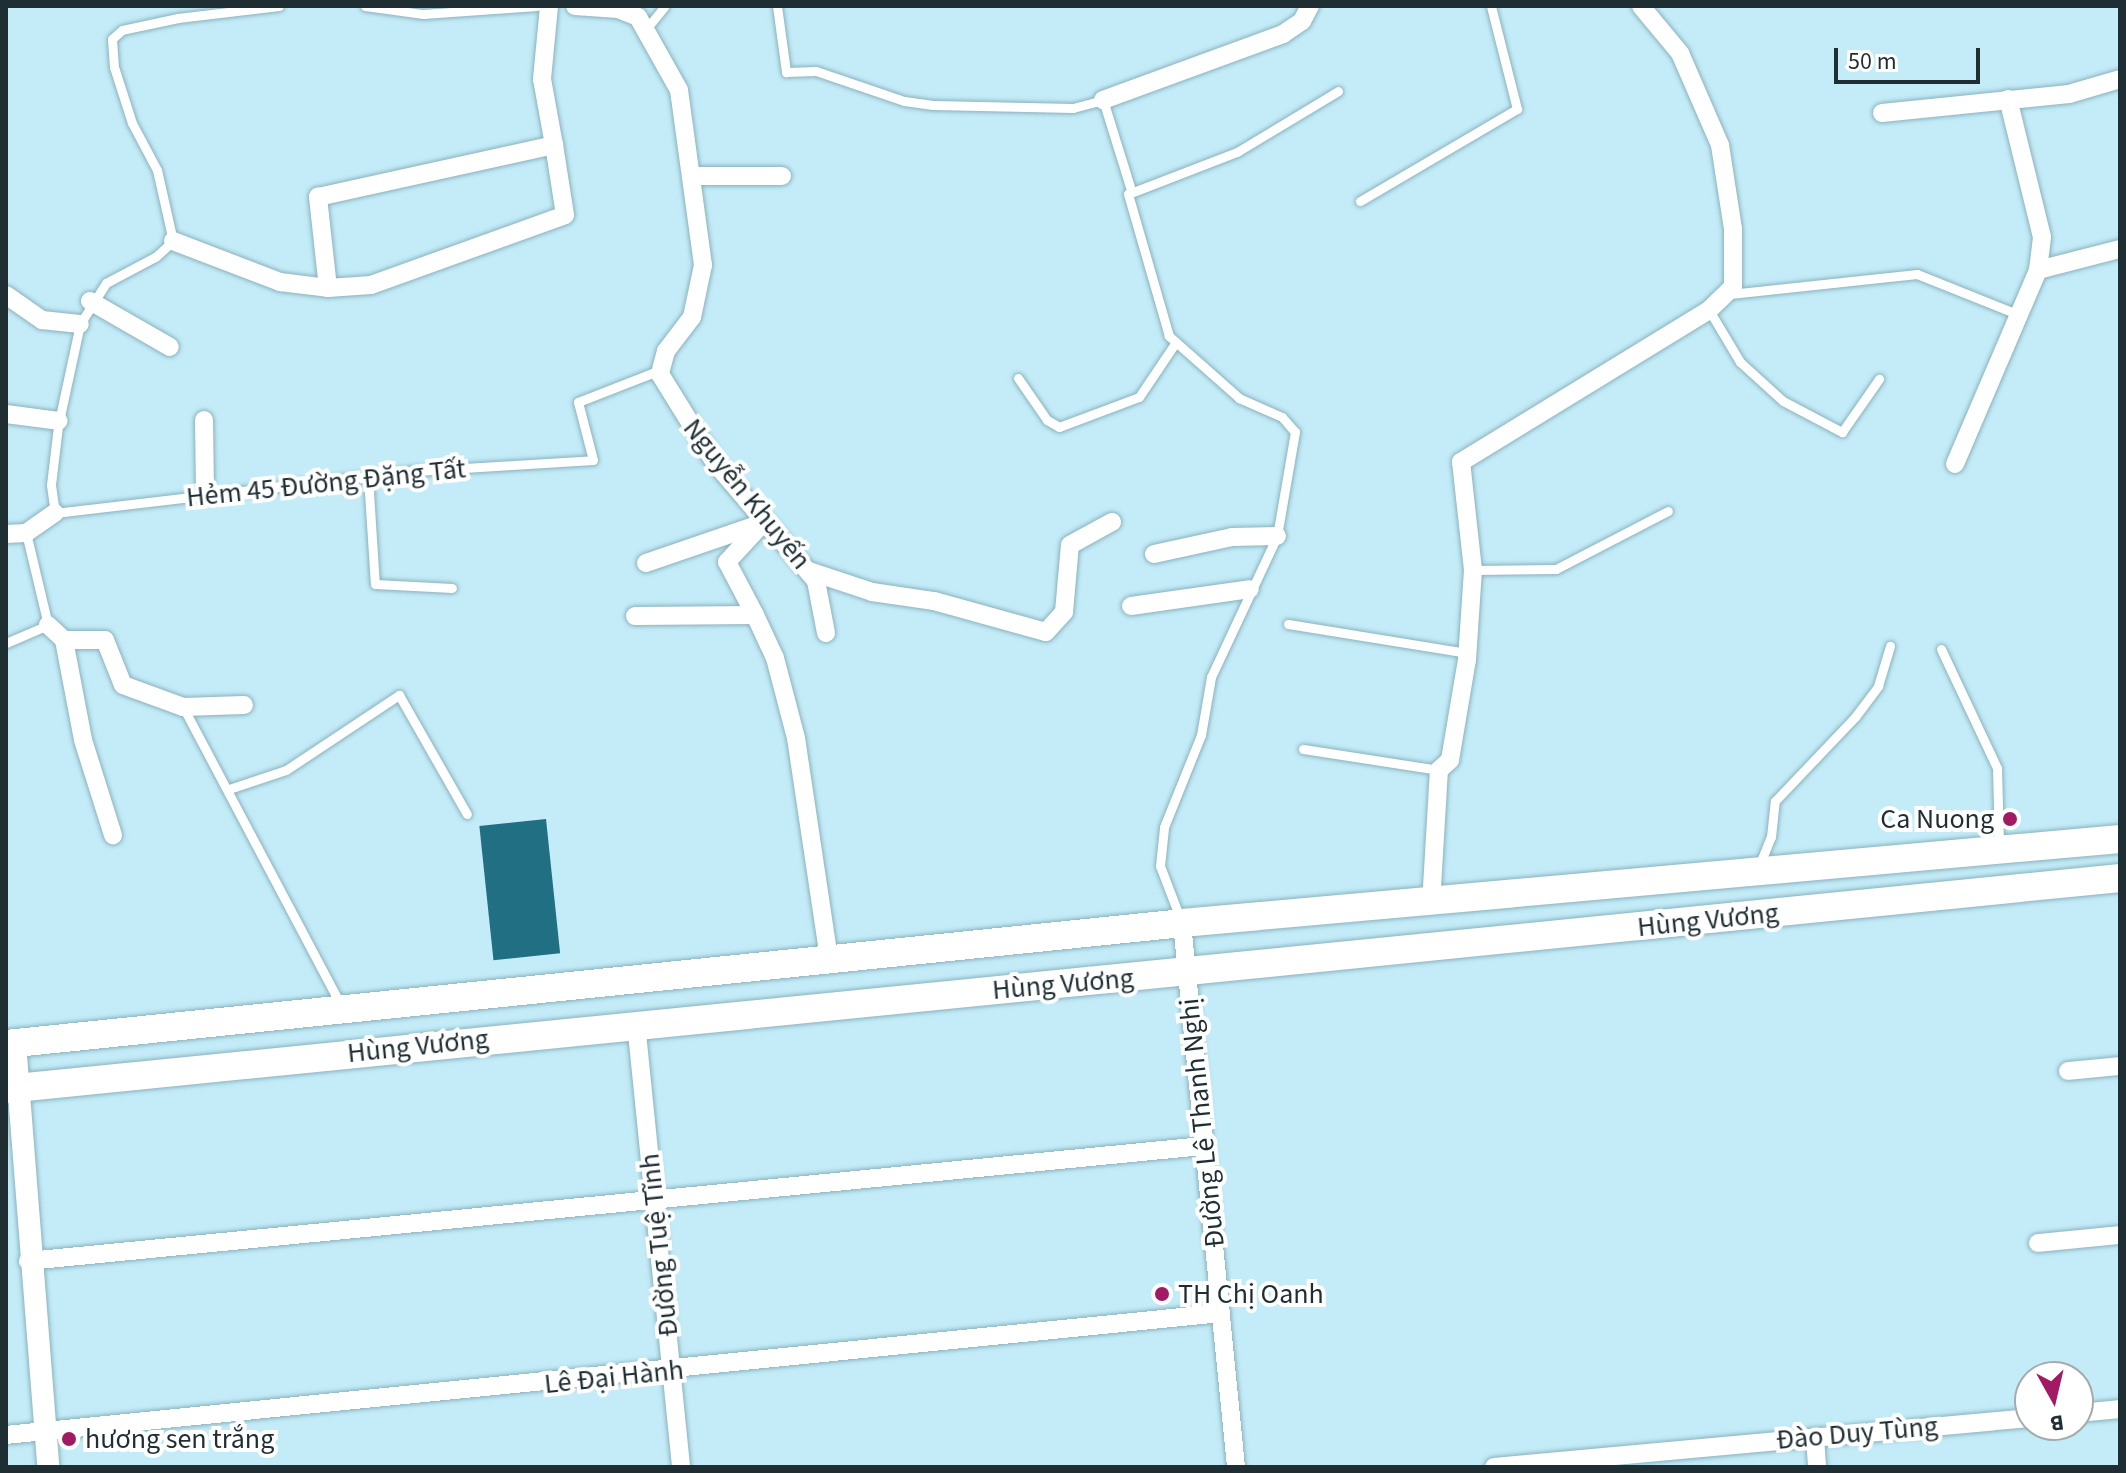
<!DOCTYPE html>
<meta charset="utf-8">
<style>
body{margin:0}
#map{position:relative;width:2126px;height:1473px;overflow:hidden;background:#c3ecf8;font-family:"Source Sans 3",sans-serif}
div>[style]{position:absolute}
.building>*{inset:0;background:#206f83;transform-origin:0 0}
.roads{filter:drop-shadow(0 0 2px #8bb2be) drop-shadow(0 0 2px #8bb2be)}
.service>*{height:9px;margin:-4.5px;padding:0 4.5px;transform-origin:4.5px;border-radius:4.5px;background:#fff}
.minor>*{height:18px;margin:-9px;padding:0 9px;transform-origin:9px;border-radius:9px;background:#fff}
.tertiary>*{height:22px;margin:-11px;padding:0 11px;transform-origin:11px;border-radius:11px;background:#fff}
.primary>*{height:28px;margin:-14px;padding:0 14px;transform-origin:14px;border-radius:14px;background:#fff}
.dots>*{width:22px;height:22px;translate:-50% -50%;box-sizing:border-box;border:4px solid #fff;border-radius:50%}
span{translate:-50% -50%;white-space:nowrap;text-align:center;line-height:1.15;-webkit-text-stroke:8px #fff;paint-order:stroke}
.street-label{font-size:28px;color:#1f2e33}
.poi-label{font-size:28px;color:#1f2e33}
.right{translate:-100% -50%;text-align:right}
.left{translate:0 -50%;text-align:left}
.frame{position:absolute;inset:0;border:8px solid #1f2e33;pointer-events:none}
.north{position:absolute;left:2014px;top:1361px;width:80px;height:80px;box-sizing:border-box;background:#fff;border:2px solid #a5abad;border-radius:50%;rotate:172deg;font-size:22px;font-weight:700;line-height:32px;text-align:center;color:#1f2e33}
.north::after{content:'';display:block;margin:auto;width:28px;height:36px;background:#a31a64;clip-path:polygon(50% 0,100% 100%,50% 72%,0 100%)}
.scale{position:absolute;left:1834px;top:48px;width:146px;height:36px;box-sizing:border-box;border:4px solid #1f2e33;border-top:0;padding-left:10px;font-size:24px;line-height:28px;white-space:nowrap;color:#1f2e33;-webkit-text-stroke:6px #fff;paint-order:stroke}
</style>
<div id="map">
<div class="building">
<i style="left:546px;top:819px;width:135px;height:67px;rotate:84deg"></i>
</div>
<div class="roads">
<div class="service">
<i style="left:279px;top:6px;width:102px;rotate:173.2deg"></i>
<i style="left:178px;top:18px;width:57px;rotate:167.9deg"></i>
<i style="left:122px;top:30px;width:13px;rotate:138deg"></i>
<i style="left:112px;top:39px;width:28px;rotate:86deg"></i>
<i style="left:114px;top:67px;width:59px;rotate:72.2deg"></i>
<i style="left:132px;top:123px;width:53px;rotate:62deg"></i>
<i style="left:157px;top:170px;width:73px;rotate:77.3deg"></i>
<i style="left:173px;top:241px;width:24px;rotate:138deg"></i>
<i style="left:155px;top:257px;width:55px;rotate:152deg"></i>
<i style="left:106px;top:283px;width:49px;rotate:122.4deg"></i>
<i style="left:80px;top:324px;width:104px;rotate:102.2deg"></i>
<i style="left:58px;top:426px;width:59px;rotate:96.8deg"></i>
<i style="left:51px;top:485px;width:28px;rotate:82deg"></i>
<i style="left:55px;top:513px;width:362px;rotate:-6.7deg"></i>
<i style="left:415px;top:471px;width:178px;rotate:-3.5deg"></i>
<i style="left:593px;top:460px;width:60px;rotate:-104.5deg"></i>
<i style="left:578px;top:402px;width:88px;rotate:-21.3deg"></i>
<i style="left:365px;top:6px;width:59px;rotate:7.9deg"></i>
<i style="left:423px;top:14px;width:114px;rotate:-4deg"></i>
<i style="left:777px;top:6px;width:67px;rotate:82.2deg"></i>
<i style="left:786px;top:72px;width:30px;rotate:-2deg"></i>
<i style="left:816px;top:71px;width:93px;rotate:18.8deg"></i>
<i style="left:904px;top:101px;width:29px;rotate:8deg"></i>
<i style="left:933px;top:105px;width:140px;rotate:1.2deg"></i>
<i style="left:1073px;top:108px;width:31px;rotate:-15deg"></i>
<i style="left:1103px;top:100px;width:94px;rotate:72.7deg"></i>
<i style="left:647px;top:28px;width:28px;rotate:-51deg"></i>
<i style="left:1360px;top:201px;width:182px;rotate:-30.4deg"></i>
<i style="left:1517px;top:109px;width:106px;rotate:-104.2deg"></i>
<i style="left:1730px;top:294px;width:188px;rotate:-6.1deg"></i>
<i style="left:1917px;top:274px;width:108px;rotate:21.8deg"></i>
<i style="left:1709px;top:310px;width:61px;rotate:59.2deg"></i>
<i style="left:1740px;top:362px;width:58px;rotate:42.2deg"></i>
<i style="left:1783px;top:401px;width:67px;rotate:27.7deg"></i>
<i style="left:1842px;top:432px;width:65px;rotate:-55.1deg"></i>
<i style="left:1018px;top:378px;width:51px;rotate:55.4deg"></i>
<i style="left:1047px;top:420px;width:14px;rotate:30deg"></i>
<i style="left:1059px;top:427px;width:85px;rotate:-20.6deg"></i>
<i style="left:1139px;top:397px;width:66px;rotate:-56.1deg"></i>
<i style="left:368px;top:477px;width:107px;rotate:86.3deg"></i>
<i style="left:375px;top:584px;width:77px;rotate:3deg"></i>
<i style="left:1473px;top:570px;width:83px;rotate:-0.7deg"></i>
<i style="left:1556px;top:569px;width:126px;rotate:-27.4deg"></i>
<i style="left:1288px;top:624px;width:181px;rotate:9.2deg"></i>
<i style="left:6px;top:643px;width:46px;rotate:-23.2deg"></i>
<i style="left:48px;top:625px;width:95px;rotate:-103.4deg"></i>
<i style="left:1941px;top:649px;width:132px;rotate:64.8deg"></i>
<i style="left:1997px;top:768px;width:79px;rotate:88.5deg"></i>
<i style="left:183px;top:707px;width:336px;rotate:62.1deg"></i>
<i style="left:1303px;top:749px;width:138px;rotate:8.8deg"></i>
<i style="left:229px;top:789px;width:60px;rotate:-18.4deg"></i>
<i style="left:286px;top:770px;width:136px;rotate:-33.6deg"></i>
<i style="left:399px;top:695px;width:137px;rotate:60.3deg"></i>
<i style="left:1759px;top:866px;width:31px;rotate:-68deg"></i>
<i style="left:1771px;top:837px;width:36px;rotate:-84deg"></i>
<i style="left:1775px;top:801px;width:116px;rotate:-46.4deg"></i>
<i style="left:1855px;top:717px;width:39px;rotate:-53deg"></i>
<i style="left:1878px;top:686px;width:42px;rotate:-73.3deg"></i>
<i style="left:1180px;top:918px;width:56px;rotate:-111deg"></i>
<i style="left:1160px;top:866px;width:39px;rotate:-84deg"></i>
<i style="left:1164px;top:827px;width:99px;rotate:-68.1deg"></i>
<i style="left:1201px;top:735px;width:59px;rotate:-80.2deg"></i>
<i style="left:1211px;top:677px;width:156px;rotate:-64.9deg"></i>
<i style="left:1277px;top:536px;width:106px;rotate:-80.2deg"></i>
<i style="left:1295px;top:432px;width:20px;rotate:-131deg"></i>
<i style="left:1282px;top:417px;width:47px;rotate:-156.2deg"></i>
<i style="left:1239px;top:398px;width:94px;rotate:-138.5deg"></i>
<i style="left:1169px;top:336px;width:148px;rotate:-106.1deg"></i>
<i style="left:1128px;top:194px;width:117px;rotate:-21.1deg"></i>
<i style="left:1237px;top:152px;width:118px;rotate:-31.1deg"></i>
</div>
<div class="minor">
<i style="left:575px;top:6px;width:43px;rotate:4deg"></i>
<i style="left:618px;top:9px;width:22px;rotate:22deg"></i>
<i style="left:638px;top:17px;width:84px;rotate:60.7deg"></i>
<i style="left:679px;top:90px;width:177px;rotate:82.2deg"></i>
<i style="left:703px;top:265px;width:53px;rotate:101.9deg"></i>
<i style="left:692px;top:317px;width:43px;rotate:127.4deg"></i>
<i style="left:666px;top:351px;width:24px;rotate:105deg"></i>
<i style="left:660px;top:374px;width:105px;rotate:58.3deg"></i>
<i style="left:715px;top:463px;width:155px;rotate:49.4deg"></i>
<i style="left:816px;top:581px;width:53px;rotate:79.1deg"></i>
<i style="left:1103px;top:100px;width:192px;rotate:-20.1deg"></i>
<i style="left:1283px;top:34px;width:23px;rotate:-34deg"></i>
<i style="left:1302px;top:21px;width:17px;rotate:-62deg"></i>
<i style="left:1882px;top:113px;width:188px;rotate:-5.8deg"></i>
<i style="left:2069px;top:94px;width:53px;rotate:-16.4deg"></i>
<i style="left:694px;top:176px;width:88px"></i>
<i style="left:173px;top:241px;width:115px;rotate:21deg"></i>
<i style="left:280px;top:282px;width:48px;rotate:7.1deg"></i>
<i style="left:328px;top:288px;width:43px;rotate:-4deg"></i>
<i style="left:371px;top:285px;width:206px;rotate:-19.8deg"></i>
<i style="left:565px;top:215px;width:71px;rotate:-98.9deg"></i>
<i style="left:2038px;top:270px;width:85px;rotate:-14.4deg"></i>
<i style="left:328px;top:288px;width:92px;rotate:-96.3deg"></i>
<i style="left:318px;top:197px;width:242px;rotate:-12.4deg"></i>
<i style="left:554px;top:145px;width:67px;rotate:-100.3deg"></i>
<i style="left:542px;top:79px;width:73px;rotate:-84.5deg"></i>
<i style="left:6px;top:295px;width:44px;rotate:34.8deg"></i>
<i style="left:42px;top:320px;width:38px;rotate:6deg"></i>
<i style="left:90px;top:301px;width:92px;rotate:29.9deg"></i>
<i style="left:6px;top:414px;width:53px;rotate:7.5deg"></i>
<i style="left:204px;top:420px;width:74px;rotate:89.2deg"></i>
<i style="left:1955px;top:464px;width:211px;rotate:-66.8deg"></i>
<i style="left:2038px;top:270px;width:33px;rotate:-83deg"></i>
<i style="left:2042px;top:237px;width:142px;rotate:-103.8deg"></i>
<i style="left:6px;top:534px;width:20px;rotate:-3deg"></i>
<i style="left:26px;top:533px;width:35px;rotate:-35deg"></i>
<i style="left:1154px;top:554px;width:80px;rotate:-12.3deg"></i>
<i style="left:1232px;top:537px;width:45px;rotate:-1.3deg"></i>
<i style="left:646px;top:563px;width:124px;rotate:-18.9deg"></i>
<i style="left:809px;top:571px;width:66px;rotate:18.4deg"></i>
<i style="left:872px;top:592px;width:63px;rotate:8.3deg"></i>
<i style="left:934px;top:601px;width:116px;rotate:15.5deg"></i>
<i style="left:1046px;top:632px;width:27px;rotate:-48deg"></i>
<i style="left:1064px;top:612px;width:67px;rotate:-84.9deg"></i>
<i style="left:1070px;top:545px;width:48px;rotate:-28.7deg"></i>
<i style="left:1131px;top:606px;width:120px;rotate:-8.1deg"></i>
<i style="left:755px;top:615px;width:60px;rotate:-117.8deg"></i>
<i style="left:727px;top:562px;width:50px;rotate:-47.4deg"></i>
<i style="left:635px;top:616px;width:120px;rotate:-0.5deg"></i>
<i style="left:755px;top:615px;width:47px;rotate:65.1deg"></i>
<i style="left:775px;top:658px;width:83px;rotate:75.3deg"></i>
<i style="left:796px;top:738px;width:224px;rotate:81.5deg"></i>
<i style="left:48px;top:625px;width:22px;rotate:43deg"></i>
<i style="left:64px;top:640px;width:41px"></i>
<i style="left:105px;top:640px;width:48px;rotate:68.2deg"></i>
<i style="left:123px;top:685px;width:64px;rotate:20.1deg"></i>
<i style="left:183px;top:707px;width:61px;rotate:-1.9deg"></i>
<i style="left:64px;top:640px;width:102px;rotate:79.2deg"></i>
<i style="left:83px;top:740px;width:100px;rotate:72.5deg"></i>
<i style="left:1431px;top:904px;width:134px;rotate:-86.6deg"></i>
<i style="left:1439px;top:770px;width:15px;rotate:-42deg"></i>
<i style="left:1450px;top:760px;width:101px;rotate:-80.4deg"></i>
<i style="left:1467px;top:660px;width:90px;rotate:-86.2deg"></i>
<i style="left:1473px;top:570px;width:109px;rotate:-96.3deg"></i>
<i style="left:1461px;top:462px;width:291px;rotate:-31.5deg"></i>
<i style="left:1709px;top:310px;width:33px;rotate:-44deg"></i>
<i style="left:1733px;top:287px;width:58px;rotate:-90deg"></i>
<i style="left:1733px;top:229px;width:85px;rotate:-98.8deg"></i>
<i style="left:1720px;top:145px;width:100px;rotate:-113.5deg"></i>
<i style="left:1680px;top:53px;width:61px;rotate:-129.7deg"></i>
<i style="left:1182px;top:923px;width:547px;rotate:84.33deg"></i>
<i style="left:636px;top:1023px;width:446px;rotate:84.2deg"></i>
<i style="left:2068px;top:1071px;width:52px;rotate:-5.5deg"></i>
<i style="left:2038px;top:1243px;width:82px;rotate:-5.6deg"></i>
<i style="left:28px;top:1261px;width:1182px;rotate:-5.59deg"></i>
<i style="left:2078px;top:1413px;width:42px;rotate:-5.4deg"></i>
<i style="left:6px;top:1435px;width:1221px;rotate:-5.73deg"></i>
<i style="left:1815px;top:1437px;width:30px;rotate:86deg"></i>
<i style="left:1494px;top:1467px;width:538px;rotate:-5.22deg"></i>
</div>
<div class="tertiary">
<i style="left:15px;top:1043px;width:425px;rotate:85.5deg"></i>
</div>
<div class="primary">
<i style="left:6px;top:1044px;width:1182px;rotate:-5.87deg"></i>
<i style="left:1182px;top:923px;width:942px;rotate:-5.12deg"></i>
<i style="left:6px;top:1089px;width:2125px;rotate:-5.7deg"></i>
</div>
</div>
<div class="dots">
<i style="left:2010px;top:819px;background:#a31a64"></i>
<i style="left:1162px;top:1294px;background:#a31a64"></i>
<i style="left:69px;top:1439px;background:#a31a64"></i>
</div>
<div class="street-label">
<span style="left:326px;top:483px;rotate:-6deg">Hẻm 45 Đường Đặng Tất</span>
<span style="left:747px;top:494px;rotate:51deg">Nguyễn Khuyến</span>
<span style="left:1708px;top:920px;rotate:-6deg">Hùng Vương</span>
<span style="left:1063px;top:984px;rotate:-5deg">Hùng Vương</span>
<span style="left:418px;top:1046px;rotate:-6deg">Hùng Vương</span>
<span style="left:1202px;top:1123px;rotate:-96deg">Đường Lê Thanh Nghị</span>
<span style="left:659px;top:1245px;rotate:-96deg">Đường Tuệ Tĩnh</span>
<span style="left:614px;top:1377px;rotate:-6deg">Lê Đại Hành</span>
<span style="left:1857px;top:1433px;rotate:-5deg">Đào Duy Tùng</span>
</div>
<div class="poi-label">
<span class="right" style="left:1994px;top:819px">Ca Nuong</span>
<span class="left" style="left:1178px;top:1294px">TH Chị Oanh</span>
<span class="left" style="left:85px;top:1439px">hương sen trắng</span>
</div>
<div class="frame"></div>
<div class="north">B</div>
<div class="scale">50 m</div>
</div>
